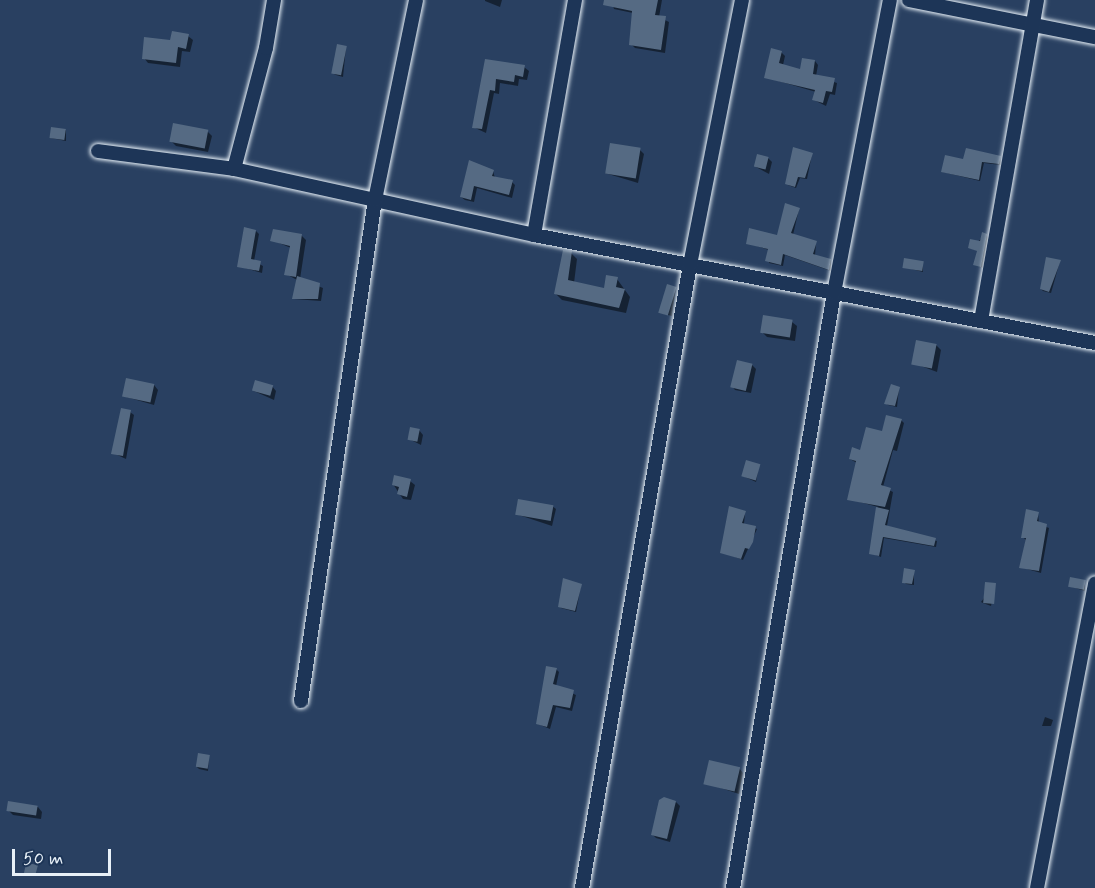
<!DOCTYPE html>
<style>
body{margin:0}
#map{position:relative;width:1095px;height:888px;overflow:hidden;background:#294061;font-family:Mynerve,sans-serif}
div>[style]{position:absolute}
.shadow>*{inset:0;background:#0007}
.building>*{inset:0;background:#556a83;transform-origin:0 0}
.roads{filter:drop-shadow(0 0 2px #e8f1f8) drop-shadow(0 0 2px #e8f1f8)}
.street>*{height:14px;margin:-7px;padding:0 7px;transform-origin:7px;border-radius:7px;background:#1d3557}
span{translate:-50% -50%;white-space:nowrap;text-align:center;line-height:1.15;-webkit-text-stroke:6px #1d3557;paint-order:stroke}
.scale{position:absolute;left:12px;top:849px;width:99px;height:27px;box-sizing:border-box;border:3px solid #e8f1f8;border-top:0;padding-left:8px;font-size:18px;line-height:21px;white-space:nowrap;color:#e8f1f8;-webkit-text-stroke:4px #1d3557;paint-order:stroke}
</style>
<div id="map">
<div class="shadow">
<i style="clip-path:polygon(502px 0,500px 7px,485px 1px,485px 0)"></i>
<i style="clip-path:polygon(611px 0,662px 0,659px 17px,669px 22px,665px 53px,635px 48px,631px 44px,633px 13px,614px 9px)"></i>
<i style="clip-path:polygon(188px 36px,193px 40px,190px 52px,182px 51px,180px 67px,148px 63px,144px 58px)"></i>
<i style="clip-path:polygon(346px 47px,343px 77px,336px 75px,334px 74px)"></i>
<i style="clip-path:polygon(781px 52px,785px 56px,783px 65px,801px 71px,815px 61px,818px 65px,816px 76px,837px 83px,835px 95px,830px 94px,826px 106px,814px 100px,816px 92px,765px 77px)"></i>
<i style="clip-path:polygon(486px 60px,524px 67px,529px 71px,527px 80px,519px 79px,518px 86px,500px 83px,499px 94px,494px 93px,486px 133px,473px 127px)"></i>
<i style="clip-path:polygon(66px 130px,66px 141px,51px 138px)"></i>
<i style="clip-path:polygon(207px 131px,212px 136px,208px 152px,176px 146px,171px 141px)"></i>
<i style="clip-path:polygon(640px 150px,644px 154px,638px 183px,605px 173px)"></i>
<i style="clip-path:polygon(812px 154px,807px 179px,800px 178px,796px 188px,788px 185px)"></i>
<i style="clip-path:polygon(1000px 157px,1001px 165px,984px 163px,980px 181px,943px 172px,965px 161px)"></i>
<i style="clip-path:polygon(768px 158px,772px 162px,769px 174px,756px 167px)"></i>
<i style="clip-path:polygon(470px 162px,493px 171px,495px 178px,512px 182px,515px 185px,512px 198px,477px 188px,474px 202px,465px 200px,461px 197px)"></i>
<i style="clip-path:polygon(799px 209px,793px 235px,816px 242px,815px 256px,831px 260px,831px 271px,785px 255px,783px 266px,769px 263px,769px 250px,748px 243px,778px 237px)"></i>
<i style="clip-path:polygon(256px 231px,259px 234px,254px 261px,263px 266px,262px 273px,238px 266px)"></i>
<i style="clip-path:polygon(301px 235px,306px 240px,300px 279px,323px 288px,321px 301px,294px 299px,297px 280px,286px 274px,291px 248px,272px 240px)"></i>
<i style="clip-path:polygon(986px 235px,988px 237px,983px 268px,975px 264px,978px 251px,970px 248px)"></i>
<i style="clip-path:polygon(571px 253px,577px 259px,574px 283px,605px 290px,617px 279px,630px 297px,626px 313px,562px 300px,556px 294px)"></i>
<i style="clip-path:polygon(1060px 261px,1051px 293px,1043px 291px,1041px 289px)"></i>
<i style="clip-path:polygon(923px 262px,923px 272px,904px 267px)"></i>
<i style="clip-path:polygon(676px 288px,672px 316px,664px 314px)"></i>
<i style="clip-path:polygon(792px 322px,797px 326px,795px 341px,767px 337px,762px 332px)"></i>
<i style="clip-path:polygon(936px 345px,941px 350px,937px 372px,913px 363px)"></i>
<i style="clip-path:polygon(752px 365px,756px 369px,751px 393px,735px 390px,732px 386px)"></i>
<i style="clip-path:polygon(154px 385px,158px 390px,154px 405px,123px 396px)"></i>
<i style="clip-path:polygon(272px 386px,276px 391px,274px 400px,254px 391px)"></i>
<i style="clip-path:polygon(899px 388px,897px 407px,888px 405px,886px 403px)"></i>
<i style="clip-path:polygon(130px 412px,134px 415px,126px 459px,113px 453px)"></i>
<i style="clip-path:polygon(901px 420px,904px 423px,897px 451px,893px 450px,883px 487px,893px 492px,887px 526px,937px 541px,936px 547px,884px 538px,881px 557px,870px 553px,878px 507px,849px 499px,857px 463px,850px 459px)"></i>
<i style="clip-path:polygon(419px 430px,423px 435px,421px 445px,409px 439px)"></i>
<i style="clip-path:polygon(759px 465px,756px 482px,743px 476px)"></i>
<i style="clip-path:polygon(410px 481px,415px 485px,411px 500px,403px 499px,393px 484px)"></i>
<i style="clip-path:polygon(552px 506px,556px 509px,552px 526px,516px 514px)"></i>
<i style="clip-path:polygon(745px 513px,744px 524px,757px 529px,743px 560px,722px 552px)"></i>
<i style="clip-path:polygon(1038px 513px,1039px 524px,1049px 528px,1041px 573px,1020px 567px,1026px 540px,1023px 537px)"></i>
<i style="clip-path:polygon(914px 571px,914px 585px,906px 584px,904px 582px)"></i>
<i style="clip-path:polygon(1085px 581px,1085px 591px,1069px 586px)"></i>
<i style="clip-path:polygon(995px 584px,991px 606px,983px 603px,981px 602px)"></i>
<i style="clip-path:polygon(581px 585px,576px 612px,561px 608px,560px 606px)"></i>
<i style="clip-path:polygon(556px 669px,559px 672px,556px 686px,576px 695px,572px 711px,556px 707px,550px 729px,538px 724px)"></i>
<i style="clip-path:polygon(1045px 717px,1053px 720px,1051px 726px,1042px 726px)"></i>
<i style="clip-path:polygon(209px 756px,208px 771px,199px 769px,197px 767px)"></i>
<i style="clip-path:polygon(739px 768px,743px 773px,739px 794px,706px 783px)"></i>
<i style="clip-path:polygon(676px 802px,680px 806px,670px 842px,656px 838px,652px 834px)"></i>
<i style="clip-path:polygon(38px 807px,42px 812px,41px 819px,13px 815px,8px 810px)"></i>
</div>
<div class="building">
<i style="clip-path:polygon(604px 0,658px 0,655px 15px,666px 16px,661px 50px,629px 45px,632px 11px,603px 5px)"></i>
<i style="clip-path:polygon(172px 31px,189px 34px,186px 49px,178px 47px,176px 63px,142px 59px,144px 37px,170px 40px)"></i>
<i style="left:337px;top:44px;width:10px;height:30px;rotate:11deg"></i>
<i style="clip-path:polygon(771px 48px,782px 51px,779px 63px,800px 69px,802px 58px,815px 60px,813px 74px,835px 78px,832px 92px,826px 91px,823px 103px,812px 100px,815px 90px,764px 78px)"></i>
<i style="clip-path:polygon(485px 59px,525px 65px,523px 77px,515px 75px,514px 82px,496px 79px,495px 91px,490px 90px,482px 129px,472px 128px)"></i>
<i style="left:173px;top:123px;width:36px;height:19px;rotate:11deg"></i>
<i style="left:51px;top:127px;width:15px;height:11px;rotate:8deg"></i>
<i style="left:610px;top:143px;width:31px;height:31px;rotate:9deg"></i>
<i style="clip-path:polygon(793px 147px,813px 153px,805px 178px,798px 177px,795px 187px,785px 184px)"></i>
<i style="clip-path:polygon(966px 148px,1001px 156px,999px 164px,982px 162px,979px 180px,941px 172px,945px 155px,963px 159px)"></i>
<i style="left:757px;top:154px;width:12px;height:13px;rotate:14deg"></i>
<i style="clip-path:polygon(469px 160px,494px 170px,492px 176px,513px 180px,509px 195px,474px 186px,471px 200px,460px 197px)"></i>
<i style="clip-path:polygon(785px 203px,800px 208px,791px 233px,817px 241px,813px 254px,831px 259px,829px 270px,783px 254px,781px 265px,765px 261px,768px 249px,746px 244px,749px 228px,777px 235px)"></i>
<i style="clip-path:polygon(244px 227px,256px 230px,251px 259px,261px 261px,259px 271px,237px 267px)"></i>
<i style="clip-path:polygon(273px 229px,302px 234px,296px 277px,284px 275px,290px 246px,270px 241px)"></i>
<i style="clip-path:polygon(982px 232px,987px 234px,981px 267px,973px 265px,977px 251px,968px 248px,970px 239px,980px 241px)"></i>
<i style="clip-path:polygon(563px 250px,572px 251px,568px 280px,604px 288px,606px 275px,618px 277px,616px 287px,625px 289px,619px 308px,554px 294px)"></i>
<i style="clip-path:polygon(1046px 257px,1061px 260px,1049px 292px,1040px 289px)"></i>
<i style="left:904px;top:258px;width:20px;height:10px;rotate:9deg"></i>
<i style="clip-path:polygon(297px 276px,320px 283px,318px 299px,292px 299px)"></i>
<i style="left:667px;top:284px;width:10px;height:30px;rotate:17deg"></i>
<i style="left:763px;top:315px;width:30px;height:18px;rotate:9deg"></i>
<i style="left:916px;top:340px;width:21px;height:25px;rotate:11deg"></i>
<i style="left:737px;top:360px;width:16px;height:28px;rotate:14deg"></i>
<i style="left:126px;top:378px;width:29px;height:19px;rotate:12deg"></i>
<i style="left:255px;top:380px;width:19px;height:11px;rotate:16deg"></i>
<i style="clip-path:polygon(891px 384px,900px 387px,895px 406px,884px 404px)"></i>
<i style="clip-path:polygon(121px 408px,131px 410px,123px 456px,111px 454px)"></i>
<i style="clip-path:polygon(886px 415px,902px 419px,881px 485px,891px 488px,885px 507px,847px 500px,856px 461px,849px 459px,852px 447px,860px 450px,866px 427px,882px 431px)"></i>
<i style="left:410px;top:427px;width:10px;height:13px;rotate:11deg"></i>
<i style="left:746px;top:460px;width:15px;height:17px;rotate:16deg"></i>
<i style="clip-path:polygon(394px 475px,411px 479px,407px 497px,397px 494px,399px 487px,392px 485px)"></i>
<i style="left:518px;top:499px;width:36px;height:16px;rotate:10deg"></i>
<i style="clip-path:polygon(729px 506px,746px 511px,742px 523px,756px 526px,753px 542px,749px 549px,745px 548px,741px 559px,720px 553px)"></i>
<i style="clip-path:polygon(876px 507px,889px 510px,885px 525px,936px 538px,934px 546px,883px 537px,879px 556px,869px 554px)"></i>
<i style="clip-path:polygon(1026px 509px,1039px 512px,1037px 521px,1047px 524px,1039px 571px,1019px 568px,1026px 538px,1021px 538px)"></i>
<i style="clip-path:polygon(904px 568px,915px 570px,912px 584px,902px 583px)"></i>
<i style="left:1070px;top:577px;width:16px;height:10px;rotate:11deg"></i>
<i style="clip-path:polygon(563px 578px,582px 584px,575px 611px,558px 607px)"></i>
<i style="left:985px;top:582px;width:11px;height:21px;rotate:5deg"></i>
<i style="clip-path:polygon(546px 666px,557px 668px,553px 684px,574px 690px,570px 708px,553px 705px,547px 727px,536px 724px)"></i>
<i style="left:198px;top:753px;width:12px;height:14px;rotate:9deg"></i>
<i style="left:709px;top:760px;width:32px;height:25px;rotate:13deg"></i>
<i style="clip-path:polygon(664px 797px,676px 801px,667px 839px,651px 835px,659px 800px)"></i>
<i style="left:8px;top:801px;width:30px;height:10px;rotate:9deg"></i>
<i style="clip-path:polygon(26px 863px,38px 865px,35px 876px,24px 873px)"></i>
</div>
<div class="roads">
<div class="street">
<i style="left:909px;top:0;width:190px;rotate:11.3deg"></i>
<i style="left:98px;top:151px;width:137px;rotate:7.5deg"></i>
<i style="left:234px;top:169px;width:307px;rotate:12.4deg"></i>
<i style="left:534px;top:235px;width:571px;rotate:10.9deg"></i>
<i style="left:234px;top:169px;width:125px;rotate:-75.2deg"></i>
<i style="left:266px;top:48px;width:49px;rotate:-80.5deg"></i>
<i style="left:534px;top:235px;width:239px;rotate:-80.1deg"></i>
<i style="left:981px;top:321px;width:326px;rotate:-80.1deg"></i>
<i style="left:301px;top:701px;width:506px;rotate:-81.6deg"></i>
<i style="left:375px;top:200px;width:204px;rotate:-78.4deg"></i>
<i style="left:582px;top:888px;width:632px;rotate:-80.17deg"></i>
<i style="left:690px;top:265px;width:270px;rotate:-78.9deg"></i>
<i style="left:733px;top:888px;width:604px;rotate:-80.37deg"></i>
<i style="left:834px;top:293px;width:298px;rotate:-79.2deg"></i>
<i style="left:1037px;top:888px;width:310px;rotate:-79.2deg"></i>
</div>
</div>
<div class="scale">50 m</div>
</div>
